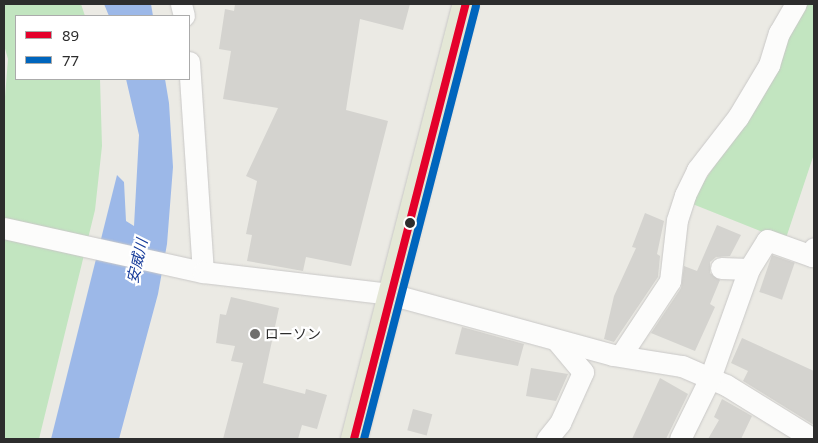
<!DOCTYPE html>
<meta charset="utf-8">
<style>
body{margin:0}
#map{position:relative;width:818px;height:443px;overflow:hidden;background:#ebeae4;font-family:"Noto Sans","Noto Sans JP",sans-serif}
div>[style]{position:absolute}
.green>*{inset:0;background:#c2e5c0}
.water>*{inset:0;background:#9cb8e8}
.building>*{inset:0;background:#d4d3cf;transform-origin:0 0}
.roads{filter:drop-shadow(0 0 1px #c9c8c7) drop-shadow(0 0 1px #c9c8c7)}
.minor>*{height:21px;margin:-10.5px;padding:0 10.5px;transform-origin:10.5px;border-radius:10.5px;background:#fcfcfb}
.major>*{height:26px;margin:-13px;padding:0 13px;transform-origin:13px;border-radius:13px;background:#e4e7d6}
.bus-1>*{height:8px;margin:-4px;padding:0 4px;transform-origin:4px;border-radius:4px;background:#e4002b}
.bus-2>*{height:8px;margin:-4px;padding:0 4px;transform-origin:4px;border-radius:4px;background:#0065bd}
.dots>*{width:14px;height:14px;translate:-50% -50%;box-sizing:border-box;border:2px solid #fff;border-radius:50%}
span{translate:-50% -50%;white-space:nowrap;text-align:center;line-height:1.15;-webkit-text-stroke:4.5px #fff;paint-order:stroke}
.poi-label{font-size:14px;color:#2d2d2d}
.left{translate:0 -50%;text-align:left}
.water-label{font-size:15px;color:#153a99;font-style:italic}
.frame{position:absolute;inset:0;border:5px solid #2d2d2d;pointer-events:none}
.legend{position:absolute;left:15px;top:15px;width:175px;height:65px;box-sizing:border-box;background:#fff;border:1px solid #ababab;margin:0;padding:6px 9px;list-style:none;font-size:15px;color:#2d2d2d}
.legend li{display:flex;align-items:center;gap:10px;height:25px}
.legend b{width:25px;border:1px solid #ababab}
</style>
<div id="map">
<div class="green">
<i style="clip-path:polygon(4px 4px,81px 4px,85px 16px,16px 16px,16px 79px,100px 79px,102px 146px,95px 210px,39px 439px,4px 439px,4px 109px,8px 59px,4px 45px)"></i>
<i style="clip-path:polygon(808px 4px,814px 4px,814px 154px,785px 241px,690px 203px,778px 69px,788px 32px)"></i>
</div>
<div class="water">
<i style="clip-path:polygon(104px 4px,151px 4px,153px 16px,109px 16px)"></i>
<i style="clip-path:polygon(126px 79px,165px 79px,169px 103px,173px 167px,167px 244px,158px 294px,119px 439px,51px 439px,117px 175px,124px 182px,126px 221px,134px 226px,139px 135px)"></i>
</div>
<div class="building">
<i style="clip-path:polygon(235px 4px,410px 4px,403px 30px,360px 19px,346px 110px,388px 121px,351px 266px,306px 257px,303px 271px,247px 261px,252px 235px,246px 234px,257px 181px,246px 176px,278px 108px,223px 99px,231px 51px,219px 49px,225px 9px,234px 11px)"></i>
<i style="clip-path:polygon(645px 213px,664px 221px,657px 254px,660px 256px,658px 277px,614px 342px,604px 339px,614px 296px,636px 248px,632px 247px)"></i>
<i style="clip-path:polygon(717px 225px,741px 235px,730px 256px,716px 257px,710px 262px,710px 273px,720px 280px,710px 304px,715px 307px,695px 351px,651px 333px,681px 288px,684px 266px,697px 271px)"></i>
<i style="left:772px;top:255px;width:24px;height:39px;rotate:19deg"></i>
<i style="clip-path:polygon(231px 297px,279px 308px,263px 383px,305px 394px,306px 389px,327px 395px,317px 429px,302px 425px,298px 439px,223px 439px,243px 363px,231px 361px,235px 346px,216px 343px,220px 314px,226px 315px)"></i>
<i style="clip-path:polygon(462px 327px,524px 344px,518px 366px,455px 354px)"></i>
<i style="clip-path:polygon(742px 338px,814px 371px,814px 425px,743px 381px,748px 371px,731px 363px)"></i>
<i style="clip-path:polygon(531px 368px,568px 374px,556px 401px,526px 396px)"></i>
<i style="clip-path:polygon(660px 378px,688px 394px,666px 439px,632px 439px)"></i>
<i style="clip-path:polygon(722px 399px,752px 416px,741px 439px,708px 439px,719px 420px,714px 417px)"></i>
<i style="left:413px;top:409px;width:20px;height:22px;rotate:15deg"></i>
</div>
<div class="roads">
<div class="minor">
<i style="left:181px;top:4px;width:12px;rotate:76deg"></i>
<i style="left:189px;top:62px;width:210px;rotate:86.2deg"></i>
<i style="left:4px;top:228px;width:204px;rotate:12.5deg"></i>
<i style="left:203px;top:272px;width:188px;rotate:6.7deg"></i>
<i style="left:390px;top:294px;width:231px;rotate:15.3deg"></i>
<i style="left:613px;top:355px;width:70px;rotate:9.1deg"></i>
<i style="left:682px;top:366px;width:48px;rotate:23.4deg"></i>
<i style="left:726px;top:385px;width:102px;rotate:31.8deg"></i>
<i style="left:721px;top:268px;width:28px;rotate:2deg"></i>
<i style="left:621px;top:355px;width:89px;rotate:-56.5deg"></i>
<i style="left:670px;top:281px;width:61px;rotate:-83.5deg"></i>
<i style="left:677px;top:220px;width:26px;rotate:-72deg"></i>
<i style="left:685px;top:195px;width:28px;rotate:-64deg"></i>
<i style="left:697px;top:170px;width:67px;rotate:-52.3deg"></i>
<i style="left:738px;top:117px;width:61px;rotate:-59.2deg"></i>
<i style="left:769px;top:65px;width:34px;rotate:-73deg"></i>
<i style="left:779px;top:33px;width:34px;rotate:-60deg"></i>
<i style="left:547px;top:439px;width:21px;rotate:-51deg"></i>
<i style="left:560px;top:423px;width:56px;rotate:-65.7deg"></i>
<i style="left:583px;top:372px;width:40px;rotate:-130deg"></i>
<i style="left:680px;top:439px;width:68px;rotate:-63.8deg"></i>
<i style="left:710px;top:378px;width:116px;rotate:-70.3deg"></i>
<i style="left:749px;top:269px;width:34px;rotate:-58deg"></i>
<i style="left:767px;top:240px;width:48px;rotate:19.6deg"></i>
<i style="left:812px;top:256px;width:8px;rotate:-76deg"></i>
</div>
<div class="major">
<i style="left:354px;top:439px;width:449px;rotate:-75.6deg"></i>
</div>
</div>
<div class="bus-1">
<i style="left:354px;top:439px;width:449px;rotate:-75.6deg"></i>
</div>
<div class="bus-2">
<i style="left:364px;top:439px;width:447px;rotate:-75.5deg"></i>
</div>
<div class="dots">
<i style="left:410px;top:223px;background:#2d2d2d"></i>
<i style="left:255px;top:334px;background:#706f6d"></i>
</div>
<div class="poi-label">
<span class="left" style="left:265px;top:334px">ローソン</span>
</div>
<div class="water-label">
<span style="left:137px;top:261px;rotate:-77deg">安威川</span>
</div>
<div class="frame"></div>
<ul class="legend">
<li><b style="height:6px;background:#e4002b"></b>89</li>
<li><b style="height:6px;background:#0065bd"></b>77</li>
</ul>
</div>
